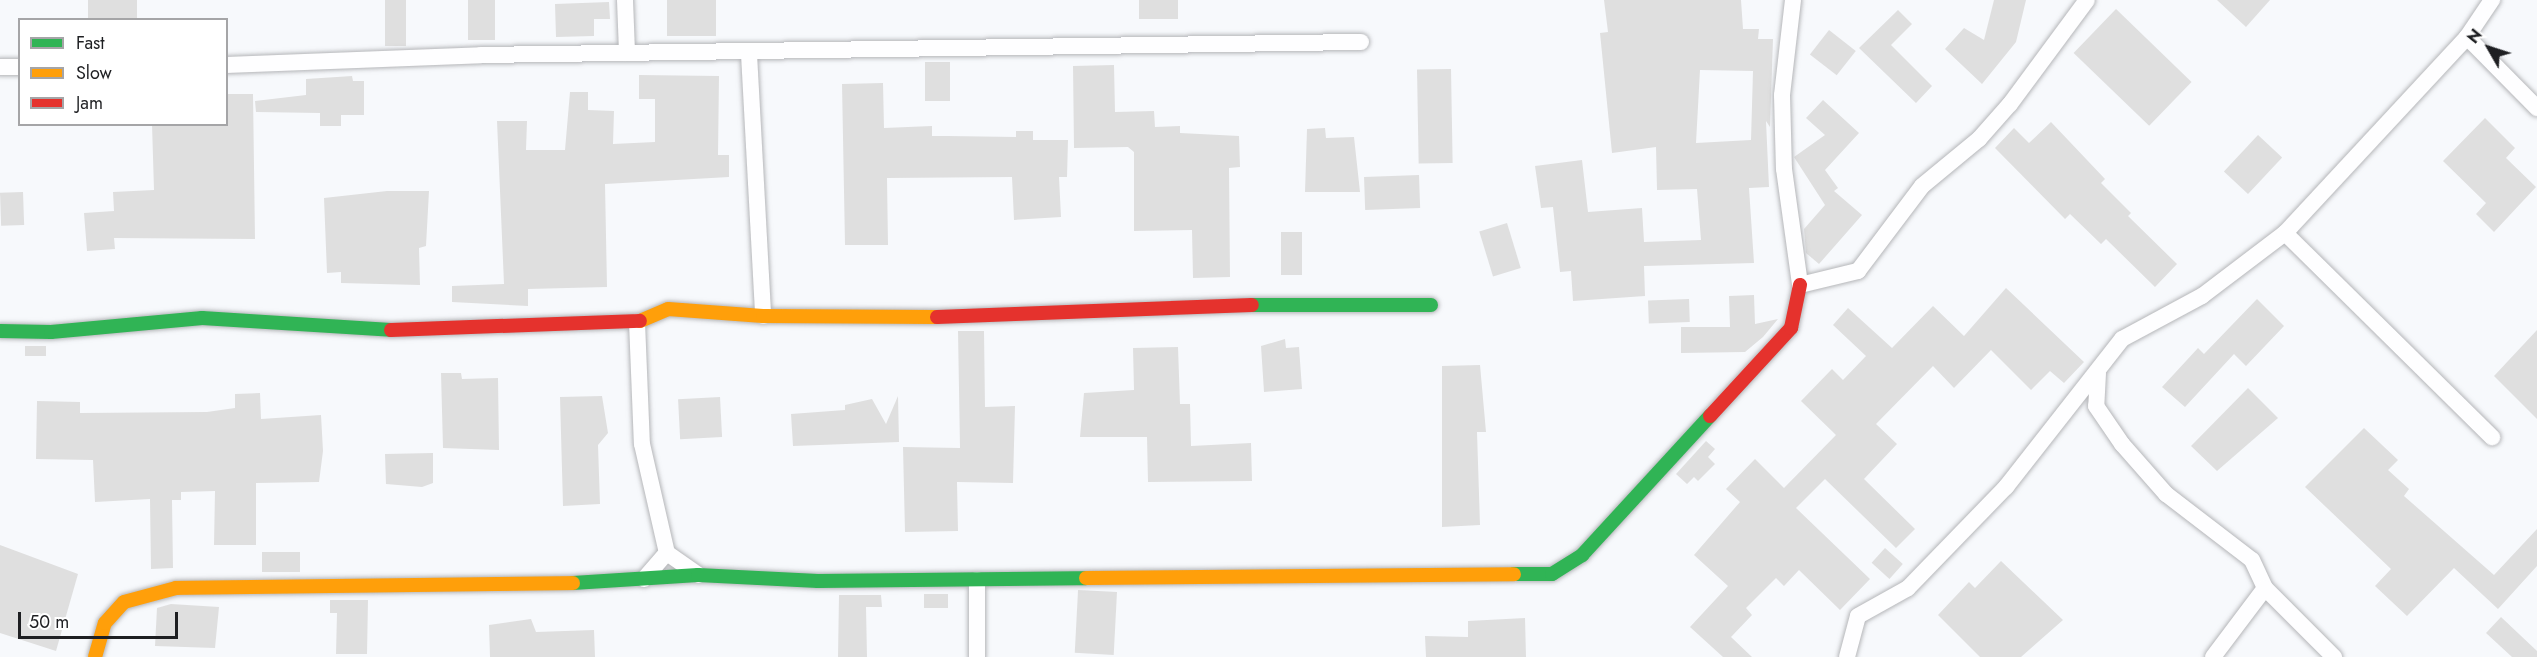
<!DOCTYPE html>
<style>
body{margin:0}
#map{position:relative;width:2537px;height:657px;overflow:hidden;background:#f7f9fc;font-family:Jost,sans-serif}
div>[style]{position:absolute}
.building>*{inset:0;background:#dfdfdf;transform-origin:0 0}
.roads{filter:drop-shadow(0 0 2px #b5b6b9) drop-shadow(0 0 2px #b5b6b9)}
.street>*{height:16px;margin:-8px;padding:0 8px;transform-origin:8px;border-radius:8px;background:#fefeff}
.fast>*{height:14px;margin:-7px;padding:0 7px;transform-origin:7px;border-radius:7px;background:#30b455}
.slow>*{height:14px;margin:-7px;padding:0 7px;transform-origin:7px;border-radius:7px;background:#ff9f0a}
.jam>*{height:14px;margin:-7px;padding:0 7px;transform-origin:7px;border-radius:7px;background:#e5322d}
span{translate:-50% -50%;white-space:nowrap;text-align:center;line-height:1.15;-webkit-text-stroke:4.5px #fff;paint-order:stroke}
.legend{position:absolute;left:18px;top:18px;width:210px;height:108px;box-sizing:border-box;background:#fff;border:2px solid #a5a5a7;margin:0;padding:8px 10px;list-style:none;font-size:18px;color:#1e1f22}
.legend li{display:flex;align-items:center;gap:12px;height:30px}
.legend b{width:30px;border:2px solid #a5a5a7}
.north{position:absolute;left:2459px;top:18px;width:60px;height:60px;-webkit-text-stroke:4px #fff;paint-order:stroke;rotate:309deg;font-size:16px;font-weight:700;line-height:24px;text-align:center;color:#1e1f22}
.north::after{content:'';display:block;margin:auto;width:21px;height:27px;background:#1e1f22;clip-path:polygon(50% 0,100% 100%,50% 72%,0 100%)}
.scale{position:absolute;left:18px;top:612px;width:160px;height:27px;box-sizing:border-box;border:3px solid #1e1f22;border-top:0;padding-left:8px;font-size:18px;line-height:21px;white-space:nowrap;color:#1e1f22;-webkit-text-stroke:4px #fff;paint-order:stroke}
</style>
<div id="map">
<div class="building">
<i style="left:88px;top:0;width:49px;height:20px"></i>
<i style="left:385px;top:0;width:21px;height:46px"></i>
<i style="left:468px;top:0;width:27px;height:40px"></i>
<i style="left:667px;top:0;width:49px;height:36px"></i>
<i style="left:1139px;top:0;width:39px;height:19px"></i>
<i style="clip-path:polygon(evenodd,1604px 0,1741px 0,1743px 29px,1759px 29px,1758px 39px,1773px 39px,1770px 127px,1766px 121px,1769px 187px,1749px 188px,1754px 263px,1644px 266px,1645px 296px,1573px 301px,1571px 271px,1560px 272px,1553px 207px,1541px 208px,1535px 166px,1582px 160px,1588px 212px,1642px 208px,1644px 242px,1701px 240px,1697px 189px,1657px 190px,1656px 147px,1612px 153px,1600px 33px,1608px 32px,1604px 0,1700px 70px,1753px 71px,1751px 140px,1696px 143px,1700px 70px)"></i>
<i style="clip-path:polygon(1994px 0,2026px 0,2016px 42px,1982px 84px,1945px 49px,1964px 28px,1984px 40px)"></i>
<i style="clip-path:polygon(2217px 0,2270px 0,2246px 27px)"></i>
<i style="clip-path:polygon(609px 2px,610px 19px,594px 19px,594px 36px,556px 37px,555px 4px)"></i>
<i style="left:2116px;top:9px;width:105px;height:61px;rotate:44deg"></i>
<i style="clip-path:polygon(1898px 10px,1912px 24px,1891px 45px,1932px 86px,1916px 103px,1859px 48px)"></i>
<i style="left:1829px;top:30px;width:34px;height:31px;rotate:38deg"></i>
<i style="left:950px;top:62px;width:39px;height:25px;rotate:90deg"></i>
<i style="clip-path:polygon(1114px 65px,1115px 112px,1154px 111px,1155px 127px,1180px 126px,1180px 133px,1239px 136px,1240px 167px,1229px 168px,1230px 277px,1193px 278px,1192px 230px,1134px 231px,1134px 152px,1128px 147px,1074px 148px,1073px 66px)"></i>
<i style="left:1451px;top:69px;width:94px;height:34px;rotate:89deg"></i>
<i style="clip-path:polygon(639px 75px,719px 76px,718px 155px,729px 155px,729px 177px,605px 184px,607px 287px,528px 289px,528px 306px,452px 302px,452px 286px,504px 284px,497px 121px,527px 121px,526px 150px,565px 150px,570px 92px,588px 92px,588px 110px,614px 111px,613px 144px,655px 142px,655px 99px,639px 99px)"></i>
<i style="clip-path:polygon(352px 76px,353px 81px,364px 81px,364px 115px,341px 115px,341px 126px,320px 126px,320px 113px,256px 112px,255px 101px,306px 95px,306px 79px)"></i>
<i style="clip-path:polygon(883px 83px,884px 128px,932px 126px,932px 136px,948px 136px,1016px 137px,1016px 131px,1033px 131px,1033px 140px,1068px 140px,1067px 177px,1059px 177px,1061px 217px,1014px 220px,1012px 177px,887px 178px,888px 245px,845px 245px,842px 84px)"></i>
<i style="clip-path:polygon(226px 94px,253px 94px,255px 239px,114px 238px,115px 249px,87px 251px,84px 213px,114px 211px,113px 192px,154px 190px,152px 124px,226px 124px)"></i>
<i style="clip-path:polygon(1823px 100px,1859px 133px,1825px 170px,1838px 188px,1834px 191px,1862px 215px,1819px 264px,1806px 253px,1804px 229px,1825px 205px,1794px 157px,1825px 135px,1806px 118px)"></i>
<i style="clip-path:polygon(2485px 118px,2515px 148px,2506px 158px,2536px 187px,2494px 232px,2476px 214px,2486px 203px,2443px 161px)"></i>
<i style="clip-path:polygon(2051px 122px,2105px 179px,2101px 183px,2131px 213px,2128px 216px,2177px 264px,2155px 287px,2106px 239px,2101px 244px,2070px 214px,2065px 219px,1995px 148px,2014px 128px,2029px 143px)"></i>
<i style="clip-path:polygon(1325px 128px,1326px 138px,1354px 137px,1360px 192px,1305px 192px,1307px 129px)"></i>
<i style="left:2258px;top:135px;width:33px;height:50px;rotate:43deg"></i>
<i style="left:1419px;top:175px;width:33px;height:55px;rotate:88deg"></i>
<i style="clip-path:polygon(387px 191px,429px 191px,426px 246px,419px 248px,420px 285px,341px 283px,341px 272px,327px 273px,324px 198px)"></i>
<i style="left:23px;top:192px;width:33px;height:23px;rotate:88deg"></i>
<i style="left:1507px;top:223px;width:47px;height:29px;rotate:73deg"></i>
<i style="left:1281px;top:232px;width:21px;height:43px"></i>
<i style="clip-path:polygon(2006px 288px,2084px 362px,2064px 383px,2050px 371px,2031px 390px,1991px 350px,1954px 388px,1933px 366px,1876px 424px,1897px 444px,1864px 479px,1915px 529px,1896px 548px,1825px 479px,1796px 508px,1870px 579px,1840px 610px,1799px 570px,1784px 586px,1776px 578px,1746px 608px,1752px 615px,1731px 637px,1752px 657px,1723px 657px,1690px 627px,1728px 586px,1694px 555px,1740px 502px,1726px 489px,1755px 459px,1784px 488px,1836px 435px,1801px 401px,1832px 369px,1843px 380px,1866px 356px,1833px 325px,1848px 308px,1892px 348px,1933px 306px,1964px 336px)"></i>
<i style="clip-path:polygon(1754px 295px,1755px 324px,1778px 319px,1763px 337px,1745px 352px,1681px 353px,1681px 327px,1730px 327px,1729px 296px)"></i>
<i style="left:1689px;top:299px;width:23px;height:41px;rotate:88deg"></i>
<i style="clip-path:polygon(2257px 299px,2284px 326px,2246px 366px,2234px 354px,2185px 407px,2162px 387px,2198px 348px,2204px 354px)"></i>
<i style="clip-path:polygon(2537px 330px,2537px 419px,2494px 376px)"></i>
<i style="clip-path:polygon(958px 331px,984px 331px,985px 407px,1015px 406px,1013px 483px,957px 482px,958px 531px,905px 532px,903px 447px,960px 448px)"></i>
<i style="clip-path:polygon(1285px 339px,1286px 348px,1299px 347px,1302px 389px,1264px 392px,1261px 346px)"></i>
<i style="left:25px;top:346px;width:21px;height:10px"></i>
<i style="clip-path:polygon(1178px 347px,1180px 404px,1190px 404px,1191px 446px,1251px 443px,1252px 481px,1148px 482px,1147px 437px,1080px 437px,1084px 393px,1134px 390px,1133px 348px)"></i>
<i style="clip-path:polygon(1480px 365px,1486px 432px,1477px 432px,1480px 525px,1442px 527px,1442px 366px)"></i>
<i style="clip-path:polygon(441px 373px,461px 373px,462px 379px,498px 378px,499px 450px,443px 448px)"></i>
<i style="clip-path:polygon(2248px 388px,2278px 418px,2217px 471px,2191px 446px)"></i>
<i style="clip-path:polygon(260px 393px,261px 419px,321px 415px,323px 451px,319px 482px,256px 483px,256px 545px,214px 545px,215px 491px,181px 492px,181px 500px,172px 500px,173px 568px,151px 569px,150px 499px,95px 502px,93px 460px,36px 459px,37px 401px,80px 402px,80px 413px,207px 412px,235px 408px,235px 394px)"></i>
<i style="clip-path:polygon(602px 396px,608px 433px,598px 445px,600px 504px,563px 506px,560px 397px)"></i>
<i style="clip-path:polygon(898px 396px,899px 442px,793px 446px,791px 414px,845px 410px,845px 405px,872px 399px,886px 424px)"></i>
<i style="left:720px;top:397px;width:40px;height:42px;rotate:87deg"></i>
<i style="clip-path:polygon(2364px 428px,2398px 460px,2388px 470px,2409px 489px,2404px 496px,2494px 575px,2537px 529px,2537px 566px,2498px 609px,2454px 568px,2407px 616px,2375px 586px,2391px 569px,2305px 487px)"></i>
<i style="clip-path:polygon(1706px 441px,1715px 449px,1708px 457px,1715px 464px,1698px 481px,1694px 477px,1687px 484px,1676px 474px)"></i>
<i style="clip-path:polygon(433px 453px,433px 483px,422px 487px,386px 484px,385px 454px)"></i>
<i style="clip-path:polygon(0 545px,78px 574px,56px 651px,0 633px)"></i>
<i style="left:1885px;top:548px;width:24px;height:20px;rotate:42deg"></i>
<i style="left:300px;top:552px;width:20px;height:38px;rotate:90deg"></i>
<i style="clip-path:polygon(2001px 561px,2063px 620px,2021px 657px,1980px 657px,1938px 615px,1969px 582px,1975px 588px)"></i>
<i style="left:1117px;top:592px;width:63px;height:39px;rotate:93deg"></i>
<i style="left:924px;top:594px;width:24px;height:14px"></i>
<i style="clip-path:polygon(839px 595px,881px 595px,882px 607px,866px 607px,867px 657px,838px 657px)"></i>
<i style="clip-path:polygon(330px 600px,368px 600px,367px 654px,336px 654px,337px 613px,330px 613px)"></i>
<i style="clip-path:polygon(171px 604px,219px 607px,215px 648px,155px 646px,157px 608px)"></i>
<i style="clip-path:polygon(2501px 617px,2537px 651px,2537px 657px,2512px 657px,2486px 633px)"></i>
<i style="clip-path:polygon(1525px 618px,1526px 657px,1426px 657px,1425px 636px,1468px 637px,1468px 621px)"></i>
<i style="clip-path:polygon(531px 619px,536px 632px,594px 630px,595px 657px,490px 657px,489px 625px)"></i>
</div>
<div class="roads">
<div class="street">
<i style="left:625px;top:0;width:53px;rotate:87.8deg"></i>
<i style="left:1793px;top:0;width:96px;rotate:96.6deg"></i>
<i style="left:1782px;top:95px;width:74px;rotate:88.5deg"></i>
<i style="left:1784px;top:169px;width:117px;rotate:82.1deg"></i>
<i style="left:1800px;top:285px;width:60px;rotate:-13.6deg"></i>
<i style="left:1858px;top:271px;width:106px;rotate:-53deg"></i>
<i style="left:1922px;top:186px;width:74px;rotate:-39.5deg"></i>
<i style="left:1979px;top:139px;width:47px;rotate:-48.5deg"></i>
<i style="left:2010px;top:104px;width:129px;rotate:-53.5deg"></i>
<i style="left:2467px;top:37px;width:100px;rotate:45.4deg"></i>
<i style="left:749px;top:54px;width:262px;rotate:86.9deg"></i>
<i style="left:226px;top:65px;width:255px;rotate:-2.2deg"></i>
<i style="left:481px;top:55px;width:880px;rotate:-0.85deg"></i>
<i style="left:0;top:67px;width:20px"></i>
<i style="left:2285px;top:233px;width:291px;rotate:44.6deg"></i>
<i style="left:637px;top:322px;width:122px;rotate:87.7deg"></i>
<i style="left:642px;top:444px;width:112px;rotate:77.1deg"></i>
<i style="left:667px;top:553px;width:38px;rotate:35deg"></i>
<i style="left:2098px;top:373px;width:33px;rotate:93deg"></i>
<i style="left:2096px;top:406px;width:46px;rotate:55.6deg"></i>
<i style="left:2122px;top:444px;width:67px;rotate:48.7deg"></i>
<i style="left:2166px;top:494px;width:108px;rotate:37.5deg"></i>
<i style="left:2252px;top:560px;width:31px;rotate:65deg"></i>
<i style="left:2265px;top:588px;width:98px;rotate:45deg"></i>
<i style="left:644px;top:579px;width:35px;rotate:-49deg"></i>
<i style="left:977px;top:580px;width:77px;rotate:90deg"></i>
<i style="left:1847px;top:657px;width:42px;rotate:-75deg"></i>
<i style="left:1858px;top:616px;width:57px;rotate:-29.2deg"></i>
<i style="left:1908px;top:588px;width:141px;rotate:-45.9deg"></i>
<i style="left:2006px;top:487px;width:188px;rotate:-51.9deg"></i>
<i style="left:2122px;top:339px;width:91px;rotate:-28.3deg"></i>
<i style="left:2202px;top:296px;width:104px;rotate:-37.2deg"></i>
<i style="left:2285px;top:233px;width:267px;rotate:-47.1deg"></i>
<i style="left:2467px;top:37px;width:45px;rotate:-56deg"></i>
<i style="left:2213px;top:657px;width:86px;rotate:-53deg"></i>
</div>
<div class="fast">
<i style="left:1252px;top:305px;width:179px"></i>
<i style="left:0;top:331px;width:51px;rotate:1.1deg"></i>
<i style="left:51px;top:332px;width:152px;rotate:-5.3deg"></i>
<i style="left:202px;top:318px;width:189px;rotate:3.6deg"></i>
<i style="left:1514px;top:574px;width:38px"></i>
<i style="left:1552px;top:574px;width:36px;rotate:-32deg"></i>
<i style="left:1582px;top:555px;width:189px;rotate:-47.4deg"></i>
<i style="left:573px;top:583px;width:125px;rotate:-3.7deg"></i>
<i style="left:698px;top:575px;width:120px;rotate:2.9deg"></i>
<i style="left:818px;top:581px;width:268px;rotate:-0.6deg"></i>
</div>
<div class="slow">
<i style="left:640px;top:321px;width:30px;rotate:-23deg"></i>
<i style="left:668px;top:309px;width:95px;rotate:4.2deg"></i>
<i style="left:763px;top:316px;width:174px;rotate:0.3deg"></i>
<i style="left:1086px;top:578px;width:428px;rotate:-0.5deg"></i>
<i style="left:95px;top:657px;width:35px;rotate:-74deg"></i>
<i style="left:105px;top:623px;width:28px;rotate:-48deg"></i>
<i style="left:124px;top:602px;width:54px;rotate:-15.1deg"></i>
<i style="left:176px;top:588px;width:397px;rotate:-0.7deg"></i>
</div>
<div class="jam">
<i style="left:937px;top:317px;width:315px;rotate:-2.2deg"></i>
<i style="left:391px;top:330px;width:249px;rotate:-2.1deg"></i>
<i style="left:1710px;top:416px;width:120px;rotate:-47.4deg"></i>
<i style="left:1791px;top:328px;width:44px;rotate:-78.2deg"></i>
</div>
</div>
<ul class="legend">
<li><b style="height:8px;background:#30b455"></b>Fast</li>
<li><b style="height:8px;background:#ff9f0a"></b>Slow</li>
<li><b style="height:8px;background:#e5322d"></b>Jam</li>
</ul>
<div class="north">N</div>
<div class="scale">50 m</div>
</div>
